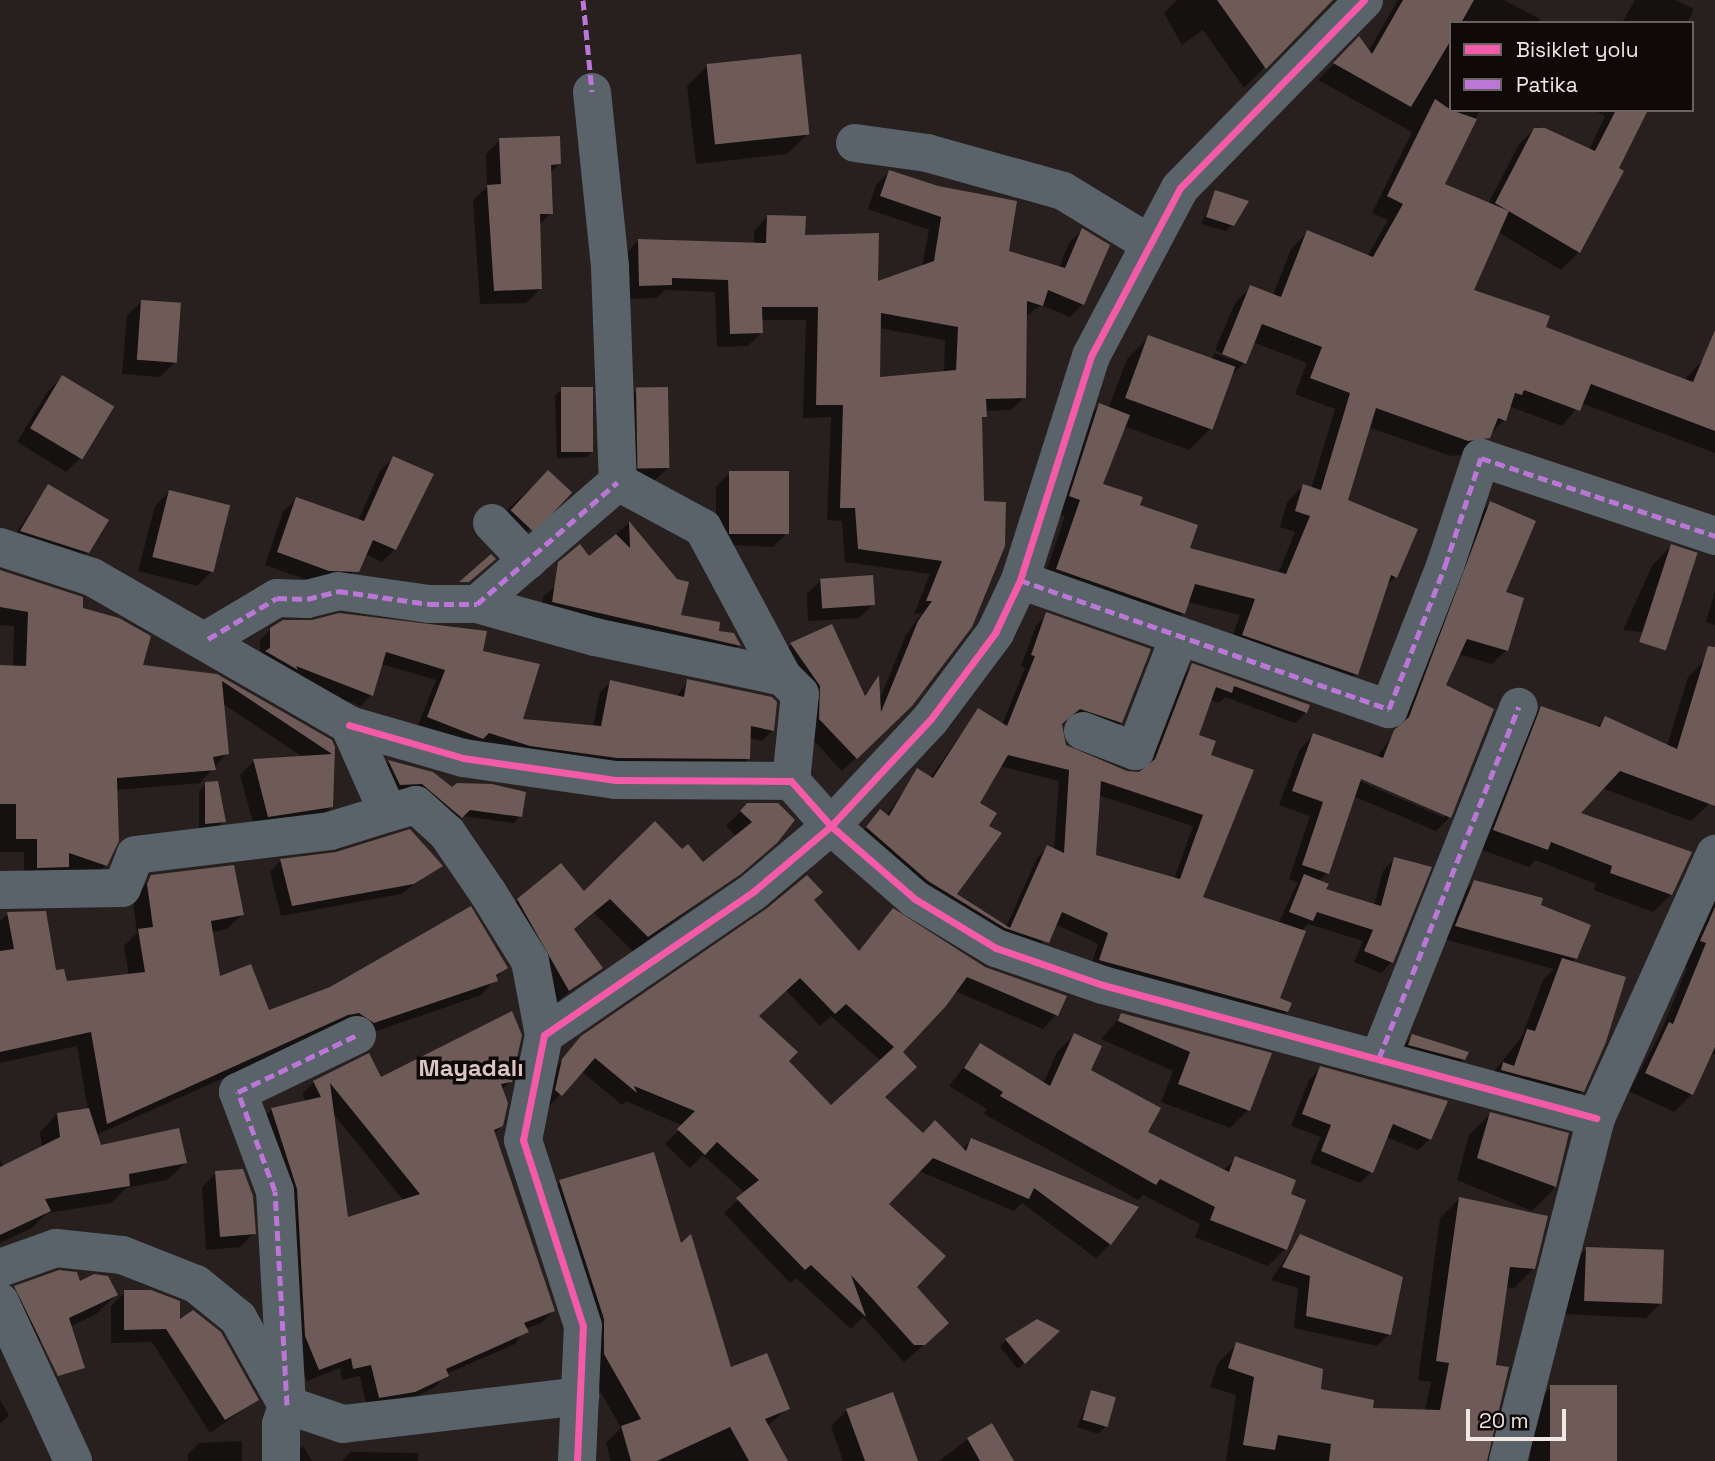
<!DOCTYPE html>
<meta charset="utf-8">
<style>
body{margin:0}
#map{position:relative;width:1715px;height:1461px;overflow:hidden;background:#27201e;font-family:"Space Grotesk",sans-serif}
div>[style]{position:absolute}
.shadow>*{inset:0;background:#0007}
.building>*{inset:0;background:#6e5a56;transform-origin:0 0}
.minor>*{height:38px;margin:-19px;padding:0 19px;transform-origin:19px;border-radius:19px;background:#5a626a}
.quiet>*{height:5px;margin-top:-2.5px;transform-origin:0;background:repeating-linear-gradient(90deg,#ba77d6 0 10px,transparent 0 15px)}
.cycleway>*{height:7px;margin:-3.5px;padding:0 3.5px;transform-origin:3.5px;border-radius:3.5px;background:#f35aa7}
span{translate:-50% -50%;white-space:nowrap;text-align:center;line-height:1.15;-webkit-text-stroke:7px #0f0908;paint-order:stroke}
.quarter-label{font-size:24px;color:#dac7c3;font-weight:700}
.legend{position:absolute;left:1449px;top:21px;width:245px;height:91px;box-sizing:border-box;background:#0f0908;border:2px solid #696260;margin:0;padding:9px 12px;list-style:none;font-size:21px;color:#f1e7e5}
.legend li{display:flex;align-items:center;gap:14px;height:35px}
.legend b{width:35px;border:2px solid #696260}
.scale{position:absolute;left:1466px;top:1409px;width:100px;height:32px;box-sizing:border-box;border:4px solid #f1e7e5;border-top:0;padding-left:9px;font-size:21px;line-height:24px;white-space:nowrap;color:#f1e7e5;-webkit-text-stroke:5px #0f0908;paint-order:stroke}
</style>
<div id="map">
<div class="shadow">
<i style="clip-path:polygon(1177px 0,1331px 0,1244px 88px,1203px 30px,1182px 45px,1164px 13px)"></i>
<i style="clip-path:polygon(evenodd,1398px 0,1504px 0,1540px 19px,1538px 23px,1451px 23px,1451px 110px,1480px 110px,1443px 184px,1488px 204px,1519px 144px,1537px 127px,1589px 150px,1605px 116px,1593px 110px,1645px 110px,1617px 169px,1622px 172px,1579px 252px,1561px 270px,1498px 232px,1472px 291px,1544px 328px,1684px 380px,1702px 361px,1715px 366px,1715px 453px,1581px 403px,1562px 426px,1509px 406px,1504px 420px,1472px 454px,1451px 456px,1368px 427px,1346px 501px,1395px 577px,1385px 587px,1356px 674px,1340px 690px,1227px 651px,1240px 615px,1187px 602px,1183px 613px,1167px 630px,1041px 586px,1065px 516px,1054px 513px,1083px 422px,1099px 405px,1108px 409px,1127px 359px,1148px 338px,1211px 361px,1214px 353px,1239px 363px,1215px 350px,1235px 303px,1251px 287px,1273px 295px,1291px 249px,1308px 232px,1367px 257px,1388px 220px,1372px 213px,1412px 132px,1318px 80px,1359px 39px,1368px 52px,1398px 0,1253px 342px,1307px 363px,1295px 394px,1335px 409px,1311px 489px,1303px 486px,1287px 502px,1280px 527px,1295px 532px,1278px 574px,1188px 549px,1138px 506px,1101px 485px,1124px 426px,1189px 450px,1210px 429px,1229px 378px,1244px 363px,1253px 342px)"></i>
<i style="clip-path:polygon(1635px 0,1675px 0,1694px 9px,1687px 23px,1622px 23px)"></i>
<i style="clip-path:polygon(708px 65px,808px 133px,787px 154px,696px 164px,687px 86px)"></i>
<i style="clip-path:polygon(500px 140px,559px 164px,550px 173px,551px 213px,538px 226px,540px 289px,526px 303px,480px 304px,473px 200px,487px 187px,486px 154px)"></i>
<i style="clip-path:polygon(evenodd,889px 172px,1007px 252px,1059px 268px,1069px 243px,1082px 230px,1083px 304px,1070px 317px,1041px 305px,1025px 317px,1024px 397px,1011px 410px,985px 411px,981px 421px,982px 502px,895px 722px,842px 771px,807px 733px,778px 658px,791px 645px,831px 626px,863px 696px,878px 679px,879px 701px,906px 635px,922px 613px,914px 614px,930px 574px,845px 562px,842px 521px,827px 520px,831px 417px,803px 418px,806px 320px,761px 320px,761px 333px,748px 346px,717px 347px,715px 292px,665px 290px,657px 298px,626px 299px,625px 255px,638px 241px,754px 245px,754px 231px,767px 217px,876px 283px,922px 267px,929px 230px,868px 209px,876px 185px,889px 172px,879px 328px,945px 340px,944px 373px,878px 379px,879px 328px)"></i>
<i style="clip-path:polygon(1216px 192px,1232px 225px,1226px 231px,1201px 224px)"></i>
<i style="clip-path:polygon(141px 302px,174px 363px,160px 377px,122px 374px,127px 316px)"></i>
<i style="clip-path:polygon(62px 377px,80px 458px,66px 472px,17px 442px,48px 391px)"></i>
<i style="clip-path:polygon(562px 389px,593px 450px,587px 457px,557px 458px,555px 396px)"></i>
<i style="clip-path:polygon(637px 390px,669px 467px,654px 481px,627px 483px,623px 404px)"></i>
<i style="clip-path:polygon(393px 458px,395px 549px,382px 562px,365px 554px,344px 584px,316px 583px,265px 565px,283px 512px,296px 499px,358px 521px,380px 471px)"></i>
<i style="clip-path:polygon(548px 472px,555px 506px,514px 543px,494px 522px)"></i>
<i style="clip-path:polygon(730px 473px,787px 533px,773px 547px,716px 544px,716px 487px)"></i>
<i style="clip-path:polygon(48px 486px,87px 552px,73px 566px,8px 545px)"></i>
<i style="clip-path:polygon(169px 492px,211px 572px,197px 586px,138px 571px,155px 506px)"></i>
<i style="clip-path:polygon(evenodd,1490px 503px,1504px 593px,1522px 599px,1506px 651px,1492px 664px,1458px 654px,1444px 686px,1492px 710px,1450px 817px,1436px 831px,1353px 796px,1327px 873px,1318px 882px,1324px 890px,1374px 906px,1383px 871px,1394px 859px,1392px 962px,1381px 973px,1354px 962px,1363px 941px,1308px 924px,1301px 931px,1278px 999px,1287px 1011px,1276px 1023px,1089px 971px,1098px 944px,1055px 924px,1036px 953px,856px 839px,880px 811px,886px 816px,918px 770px,930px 778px,978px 710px,1002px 725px,1025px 668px,1021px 666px,1036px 626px,1047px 614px,1121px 722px,1110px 733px,1068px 720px,1061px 725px,1065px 746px,1127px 773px,1140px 774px,1146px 769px,1182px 677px,1193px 665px,1306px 712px,1295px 723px,1225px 697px,1219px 703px,1210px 699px,1197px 736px,1209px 756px,1201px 899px,1278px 924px,1298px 882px,1289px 879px,1310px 816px,1279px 805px,1300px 749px,1314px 735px,1376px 758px,1397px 730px,1476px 517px,1490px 503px,1000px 766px,1059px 781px,1054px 850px,1048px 847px,1037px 858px,1006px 927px,954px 894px,978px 803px,1000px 766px,1490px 503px,1353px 774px,1445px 814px,1445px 818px,1352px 778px,1353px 774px,1490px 503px,1098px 795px,1193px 826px,1174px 879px,1095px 856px,1098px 795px)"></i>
<i style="clip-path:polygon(629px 523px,679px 616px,739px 645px,727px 657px,541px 615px,543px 597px)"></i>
<i style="clip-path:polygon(1671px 546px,1649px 633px,1623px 630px,1652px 566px)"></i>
<i style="clip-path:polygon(0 572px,81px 609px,141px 666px,216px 676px,333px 747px,331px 807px,317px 821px,255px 830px,240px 775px,254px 761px,303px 757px,223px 704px,227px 753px,200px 783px,116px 790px,106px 865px,91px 880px,24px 881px,24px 852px,0 852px,0 667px,13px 668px,14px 626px,0 625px)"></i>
<i style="clip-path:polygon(821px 580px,873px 604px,859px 618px,808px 621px,807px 594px)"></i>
<i style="clip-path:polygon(1715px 591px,1715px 625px,1706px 622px)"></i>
<i style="clip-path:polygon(454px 628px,520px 721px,593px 727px,600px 692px,611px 682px,676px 697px,688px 681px,773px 730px,762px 741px,749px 738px,749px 758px,738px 769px,605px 768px,417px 728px,436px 680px,381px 664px,371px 695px,361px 706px,287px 679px,260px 658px,260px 640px,271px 629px)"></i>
<i style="clip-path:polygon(1706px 659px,1715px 662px,1715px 787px,1709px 804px,1691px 821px,1602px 788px,1578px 814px,1671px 894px,1653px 912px,1594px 890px,1596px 884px,1535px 860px,1529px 867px,1477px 848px,1523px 725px,1541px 708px,1597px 727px,1605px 719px,1667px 746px,1688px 677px)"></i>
<i style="clip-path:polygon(389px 762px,453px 789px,520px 816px,514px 823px,462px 816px,455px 823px,395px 792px,383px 768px)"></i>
<i style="clip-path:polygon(206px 784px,224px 821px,217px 828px,199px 830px,199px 791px)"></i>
<i style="clip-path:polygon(748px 804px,777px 805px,760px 858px,633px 951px,594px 913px,573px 930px,600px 968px,554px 1004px,504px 915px,518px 900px,584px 894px,682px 851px,703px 864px,737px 837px,726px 826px)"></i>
<i style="clip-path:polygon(337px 854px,441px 866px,401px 894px,281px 916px,270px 872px,280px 861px)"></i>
<i style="clip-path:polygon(151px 877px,242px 915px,227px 929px,211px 932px,218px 979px,268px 1012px,506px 967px,481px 995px,359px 1037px,331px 1030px,96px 1135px,99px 1147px,185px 1163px,167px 1180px,126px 1188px,111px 1203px,47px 1213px,32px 1228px,0 1243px,0 1160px,4px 1167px,42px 1148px,40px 1132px,57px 1114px,88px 1110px,77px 1046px,0 1063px,0 921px,8px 914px,66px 983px,129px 976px,124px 946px,137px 933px,133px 901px)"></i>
<i style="clip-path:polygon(1474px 882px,1539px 906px,1576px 958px,1571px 963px,1582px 1091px,1562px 1111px,1484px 1084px,1522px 1036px,1543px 980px,1554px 969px,1444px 939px,1461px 895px)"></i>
<i style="clip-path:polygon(1715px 890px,1715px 1055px,1711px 1053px,1692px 1094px,1674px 1112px,1629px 1091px,1660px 1034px,1687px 968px,1681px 965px)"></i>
<i style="clip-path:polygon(evenodd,812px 901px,858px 952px,893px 911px,1056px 1015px,1043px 1029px,955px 991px,901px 1052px,882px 1098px,923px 1135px,962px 1150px,971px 1140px,1110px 1244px,1096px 1258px,1022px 1203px,1014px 1211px,919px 1171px,886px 1204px,933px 1337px,904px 1362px,863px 1317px,851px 1329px,796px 1278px,790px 1283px,724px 1213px,745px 1193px,703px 1155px,690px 1168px,665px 1144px,683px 1126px,626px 1101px,622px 1105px,581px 1071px,547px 1109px,548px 1075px,583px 1037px,812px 901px,786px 990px,820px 1026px,831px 1016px,881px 1061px,831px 1107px,787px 1061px,757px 1016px,786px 990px)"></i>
<i style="clip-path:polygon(1122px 1015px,1270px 1054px,1248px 1110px,1230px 1128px,1161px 1102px,1173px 1071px,1101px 1039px)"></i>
<i style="clip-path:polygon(1074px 1035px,1089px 1071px,1145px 1133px,1223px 1171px,1236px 1158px,1289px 1195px,1285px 1249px,1268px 1266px,1195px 1237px,1200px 1224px,1143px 1195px,1138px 1200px,984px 1114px,987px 1109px,949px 1086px,980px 1046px,1043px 1084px,1057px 1052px)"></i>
<i style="clip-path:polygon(1413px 1036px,1464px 1059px,1450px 1073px,1399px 1050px)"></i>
<i style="clip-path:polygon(1321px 1068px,1430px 1139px,1418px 1150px,1386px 1137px,1371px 1172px,1360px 1183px,1310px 1163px,1321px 1137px,1291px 1126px,1309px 1080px)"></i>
<i style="clip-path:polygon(evenodd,380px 1079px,511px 1081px,501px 1090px,502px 1125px,494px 1134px,553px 1311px,541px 1323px,525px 1329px,515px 1344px,446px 1374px,435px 1387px,402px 1404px,367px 1409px,360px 1376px,342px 1380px,340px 1368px,307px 1381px,294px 1348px,260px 1121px,272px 1109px,306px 1102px,302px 1094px,314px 1082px,380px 1079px,332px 1112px,404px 1201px,347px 1220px,332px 1112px)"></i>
<i style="clip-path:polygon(1490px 1114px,1567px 1135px,1553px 1190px,1532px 1211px,1457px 1180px,1469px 1135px)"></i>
<i style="clip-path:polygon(216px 1173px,254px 1233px,240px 1247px,206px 1250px,202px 1187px)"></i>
<i style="clip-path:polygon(560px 1182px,680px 1246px,730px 1370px,787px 1409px,767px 1426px,786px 1461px,611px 1461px,606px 1443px,621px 1428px,589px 1371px,544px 1198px)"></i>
<i style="clip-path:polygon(1459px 1199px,1533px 1269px,1514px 1288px,1505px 1287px,1486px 1461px,1226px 1461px,1236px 1395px,1210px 1387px,1218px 1363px,1237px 1344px,1319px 1390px,1370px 1410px,1425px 1411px,1431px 1382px,1418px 1380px,1440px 1218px)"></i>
<i style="clip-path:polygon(1300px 1236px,1389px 1334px,1377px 1346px,1294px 1328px,1298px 1288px,1271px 1280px)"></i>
<i style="clip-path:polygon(1586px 1249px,1660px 1304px,1646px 1318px,1565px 1314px,1572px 1263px)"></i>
<i style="clip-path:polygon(29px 1283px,116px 1295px,96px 1314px,30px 1346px,10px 1302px)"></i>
<i style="clip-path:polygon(125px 1292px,179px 1322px,257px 1400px,210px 1433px,152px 1342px,111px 1343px,111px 1306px)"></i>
<i style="clip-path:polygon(1057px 1332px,1018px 1369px,1000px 1347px,1006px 1340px)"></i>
<i style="clip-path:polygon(1551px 1387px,1616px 1461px,1530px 1461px,1532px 1406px)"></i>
<i style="clip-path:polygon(1092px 1392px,1105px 1427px,1098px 1434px,1077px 1427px)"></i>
<i style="clip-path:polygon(0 1400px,9px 1415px,0 1424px)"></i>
<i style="clip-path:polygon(847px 1410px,916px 1461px,843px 1461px,831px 1426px)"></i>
<i style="clip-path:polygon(968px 1439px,1012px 1461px,939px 1461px)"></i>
<i style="clip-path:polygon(242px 1441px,242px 1461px,188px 1461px,188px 1454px,199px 1443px)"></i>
<i style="clip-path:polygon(303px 1446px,312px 1461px,288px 1461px)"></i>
<i style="clip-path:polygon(351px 1452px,418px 1453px,418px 1461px,342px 1461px)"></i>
</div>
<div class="building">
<i style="clip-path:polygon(1217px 0,1333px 0,1266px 69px)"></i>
<i style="clip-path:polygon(1403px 0,1474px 0,1461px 23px,1451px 23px,1451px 40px,1411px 107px,1333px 63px,1359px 36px,1372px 54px)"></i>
<i style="left:801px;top:54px;width:81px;height:95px;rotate:84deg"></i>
<i style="clip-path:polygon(1435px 99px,1451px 110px,1477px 119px,1445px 184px,1509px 211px,1474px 290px,1550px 316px,1546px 327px,1693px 382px,1715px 330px,1715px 431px,1591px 384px,1580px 411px,1524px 390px,1522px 395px,1515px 393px,1506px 421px,1498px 418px,1490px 438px,1468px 441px,1376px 408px,1348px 500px,1418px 529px,1397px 578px,1391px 575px,1358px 675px,1242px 635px,1255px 599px,1195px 584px,1185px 614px,1056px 569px,1080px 500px,1069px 496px,1099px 403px,1130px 415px,1103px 484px,1143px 497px,1140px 505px,1198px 525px,1190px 548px,1286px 574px,1310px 516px,1295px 511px,1303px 484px,1321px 490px,1350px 393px,1310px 378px,1322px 347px,1262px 324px,1246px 364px,1222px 354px,1250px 285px,1281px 297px,1307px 230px,1373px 257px,1403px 204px,1387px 196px)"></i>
<i style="clip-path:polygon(1616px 110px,1648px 110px,1619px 168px,1624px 171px,1580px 253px,1495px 203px,1534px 128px,1545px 128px,1595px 151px)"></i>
<i style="clip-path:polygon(560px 136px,561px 164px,551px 165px,553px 214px,540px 214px,542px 289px,494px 291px,487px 185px,501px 184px,499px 138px)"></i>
<i style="clip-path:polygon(evenodd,889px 170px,938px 186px,1017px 201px,1009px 251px,1065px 268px,1082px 228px,1110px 245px,1084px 305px,1048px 290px,1043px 306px,1027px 301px,1026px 398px,986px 399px,987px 417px,982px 417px,984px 501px,1006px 502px,1005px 546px,972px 627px,912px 706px,857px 759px,819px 719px,820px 686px,790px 643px,832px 624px,865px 696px,879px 675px,881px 712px,918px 621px,932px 601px,926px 601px,942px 561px,858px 549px,855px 508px,840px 508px,843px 405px,816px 405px,818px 307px,762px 307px,763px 333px,730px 334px,728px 280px,672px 278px,672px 285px,639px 286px,638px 239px,766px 243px,767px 215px,806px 216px,805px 235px,879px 233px,878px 281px,934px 261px,941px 217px,880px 196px,889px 170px,881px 313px,958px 327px,956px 370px,880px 377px,881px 313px)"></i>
<i style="clip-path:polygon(1215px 190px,1249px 201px,1234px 226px,1206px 217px)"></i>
<i style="left:141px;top:300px;width:40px;height:60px;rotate:4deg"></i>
<i style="left:1148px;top:335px;width:93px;height:67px;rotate:20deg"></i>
<i style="left:62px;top:375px;width:61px;height:62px;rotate:31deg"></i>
<i style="left:561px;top:387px;width:32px;height:65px"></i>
<i style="left:668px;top:387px;width:81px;height:32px;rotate:89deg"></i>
<i style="clip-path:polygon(393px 456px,434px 474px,396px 550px,373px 540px,359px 572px,329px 571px,277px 552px,296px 497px,364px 521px)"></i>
<i style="left:548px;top:470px;width:33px;height:55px;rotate:43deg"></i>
<i style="left:729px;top:471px;width:60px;height:63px"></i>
<i style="clip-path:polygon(48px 484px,109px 520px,89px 553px,20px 531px)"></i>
<i style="left:169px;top:490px;width:63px;height:69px;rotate:14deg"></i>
<i style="clip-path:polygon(1490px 501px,1536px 521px,1506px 592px,1524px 598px,1508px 651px,1467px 639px,1446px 685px,1494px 709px,1451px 818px,1361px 779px,1329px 874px,1302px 865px,1323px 802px,1292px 791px,1313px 733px,1383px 758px,1394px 730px,1409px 717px)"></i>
<i style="clip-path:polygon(629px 521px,677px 579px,689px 582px,681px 615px,720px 622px,719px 631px,734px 633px,741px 646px,552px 602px,558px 562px,580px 544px,589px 556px,616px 534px,630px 548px)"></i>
<i style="left:1671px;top:544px;width:28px;height:103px;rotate:18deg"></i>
<i style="clip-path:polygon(491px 554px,496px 559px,469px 582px,459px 582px)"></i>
<i style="clip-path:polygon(0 570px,83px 597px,83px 608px,119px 618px,151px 636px,143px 665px,217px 674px,332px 740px,335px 747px,333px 807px,268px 817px,253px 759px,332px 754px,222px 681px,229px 754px,213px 757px,216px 770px,117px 778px,119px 841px,107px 866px,69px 853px,69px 867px,37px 868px,37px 839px,16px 839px,16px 804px,0 804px,0 665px,26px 666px,28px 612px,0 607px)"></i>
<i style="left:873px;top:575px;width:30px;height:53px;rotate:86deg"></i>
<i style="clip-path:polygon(evenodd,1046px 612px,1151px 649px,1122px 723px,1080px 709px,1062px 724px,1066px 745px,1127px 771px,1139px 772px,1155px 759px,1192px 663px,1310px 705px,1307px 713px,1234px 686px,1232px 693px,1216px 687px,1199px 735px,1216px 741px,1211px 755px,1254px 770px,1203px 897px,1306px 931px,1280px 998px,1292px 1003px,1288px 1012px,1099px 960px,1108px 933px,1062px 912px,1049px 943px,1005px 928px,928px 881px,866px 827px,880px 809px,889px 816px,917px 768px,933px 778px,978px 708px,1007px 726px,1035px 656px,1031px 655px,1046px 612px,1008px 755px,1069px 770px,1064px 853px,1047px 845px,1010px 928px,957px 894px,1002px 833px,989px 826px,997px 813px,980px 803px,1008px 755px,1046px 612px,1101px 781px,1203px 815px,1180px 879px,1096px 855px,1101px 781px)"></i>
<i style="clip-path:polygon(339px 613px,487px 631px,483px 651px,540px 664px,523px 719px,601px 726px,610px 680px,684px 697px,687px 679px,772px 697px,777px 702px,774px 731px,751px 726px,750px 759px,617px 758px,530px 746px,489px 733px,483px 739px,427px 717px,445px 670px,386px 652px,373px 696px,296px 666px,298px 670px,265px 651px,270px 648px,270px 628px,283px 620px,312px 620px)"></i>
<i style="clip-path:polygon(1708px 646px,1715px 647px,1715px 806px,1620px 771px,1581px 813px,1692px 852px,1672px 895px,1610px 873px,1612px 866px,1551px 842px,1548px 850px,1493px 830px,1541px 706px,1600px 727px,1605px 716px,1677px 749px)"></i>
<i style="clip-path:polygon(388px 760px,433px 772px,452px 787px,457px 783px,492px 784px,526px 792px,522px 817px,470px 810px,462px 818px,422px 784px,400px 785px)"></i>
<i style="clip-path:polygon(218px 781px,226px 822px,205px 824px,205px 782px)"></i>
<i style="clip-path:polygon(747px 803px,778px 803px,795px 820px,777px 843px,741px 874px,648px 937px,610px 899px,574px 929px,603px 968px,569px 991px,517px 899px,561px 863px,584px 891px,655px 821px,682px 849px,688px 844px,703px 862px,752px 822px,740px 811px)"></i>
<i style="clip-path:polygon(410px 829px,443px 866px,414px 884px,292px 906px,280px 859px,336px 852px)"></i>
<i style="clip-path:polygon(1394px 857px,1432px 867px,1393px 963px,1364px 951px,1373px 930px,1317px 912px,1313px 921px,1289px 912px,1304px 874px,1329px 884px,1326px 889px,1381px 906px)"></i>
<i style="clip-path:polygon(234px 865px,244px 915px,211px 921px,220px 976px,251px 964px,269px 1010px,330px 987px,471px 906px,508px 968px,496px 975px,498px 981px,374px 1023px,359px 1013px,348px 1015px,107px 1124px,91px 1032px,0 1052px,0 951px,14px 949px,7px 912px,46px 911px,56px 970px,64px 969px,67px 981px,145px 972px,138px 929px,153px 927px,147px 884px,151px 875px)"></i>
<i style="clip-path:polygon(evenodd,807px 875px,823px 892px,814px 900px,859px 951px,893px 908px,985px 967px,1067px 996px,1058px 1016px,967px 977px,946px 1006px,903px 1052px,917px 1067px,885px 1097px,923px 1133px,935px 1120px,966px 1151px,971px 1138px,1139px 1207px,1111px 1245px,1034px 1188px,1029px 1199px,933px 1158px,889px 1204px,946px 1256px,917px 1287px,949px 1323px,925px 1345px,914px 1345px,851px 1275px,866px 1317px,811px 1265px,805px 1270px,736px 1198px,759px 1180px,717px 1142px,705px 1155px,677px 1129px,695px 1111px,634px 1086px,637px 1093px,595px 1058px,562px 1096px,555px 1090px,562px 1059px,581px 1036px,766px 909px,807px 875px,800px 978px,835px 1014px,846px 1004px,894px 1047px,831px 1105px,789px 1061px,798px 1052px,759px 1016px,800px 978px)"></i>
<i style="clip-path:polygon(1474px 880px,1543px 898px,1541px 905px,1591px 925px,1577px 959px,1455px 926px)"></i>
<i style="clip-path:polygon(1715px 907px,1715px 1047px,1693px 1095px,1645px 1073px,1669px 1022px,1673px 1024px,1706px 943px,1700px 941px)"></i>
<i style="clip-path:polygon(1562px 958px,1626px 977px,1606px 1042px,1584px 1092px,1501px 1070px,1503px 1062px,1514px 1066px,1527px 1029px,1535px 1031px)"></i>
<i style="clip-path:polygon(evenodd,512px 1011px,522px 1035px,512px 1082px,501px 1084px,508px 1103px,503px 1126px,494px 1130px,555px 1311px,524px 1323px,529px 1332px,446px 1369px,449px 1376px,415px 1392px,379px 1398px,371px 1365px,353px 1369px,351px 1358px,319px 1370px,305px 1336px,297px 1189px,271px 1108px,321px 1097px,313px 1081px,369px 1053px,381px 1077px,512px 1011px,330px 1083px,420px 1194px,348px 1217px,330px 1083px)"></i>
<i style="clip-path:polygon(1121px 1013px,1272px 1053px,1250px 1111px,1178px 1084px,1190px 1052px,1118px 1021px)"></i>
<i style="clip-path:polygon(1074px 1033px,1102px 1046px,1091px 1070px,1161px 1108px,1148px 1132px,1229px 1172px,1235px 1156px,1296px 1180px,1291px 1194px,1306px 1200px,1287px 1250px,1210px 1220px,1215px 1207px,1160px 1179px,1156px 1185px,1000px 1096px,1003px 1092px,964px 1068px,980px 1043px,1050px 1086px)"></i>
<i style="clip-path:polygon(1412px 1034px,1469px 1052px,1465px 1060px,1408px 1045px)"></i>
<i style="clip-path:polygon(1320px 1066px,1448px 1101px,1431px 1140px,1393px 1124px,1373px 1173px,1321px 1151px,1331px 1125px,1302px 1114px)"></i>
<i style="clip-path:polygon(89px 1108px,101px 1145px,179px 1128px,187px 1163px,129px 1174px,130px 1186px,45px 1199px,51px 1211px,0 1235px,0 1167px,60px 1137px,57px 1113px)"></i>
<i style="clip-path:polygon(1490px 1112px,1569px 1133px,1556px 1187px,1477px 1158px)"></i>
<i style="clip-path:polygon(654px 1152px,681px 1243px,691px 1234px,731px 1367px,767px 1353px,790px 1409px,765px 1419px,788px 1461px,749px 1461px,730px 1427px,657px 1461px,631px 1461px,621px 1426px,641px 1419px,604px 1354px,604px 1319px,559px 1180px)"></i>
<i style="clip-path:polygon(243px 1169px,253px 1196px,256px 1234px,220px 1237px,215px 1171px)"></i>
<i style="clip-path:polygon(1459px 1197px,1548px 1216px,1535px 1269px,1510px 1267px,1496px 1365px,1509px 1367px,1487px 1461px,1329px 1461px,1331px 1444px,1278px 1435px,1275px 1450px,1243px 1445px,1254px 1377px,1228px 1368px,1236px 1342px,1323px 1369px,1321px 1389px,1374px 1400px,1373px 1408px,1440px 1410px,1449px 1363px,1436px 1361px)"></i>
<i style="clip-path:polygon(1300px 1234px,1403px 1277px,1391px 1335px,1306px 1316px,1310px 1276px,1282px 1267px)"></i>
<i style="left:1586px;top:1247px;width:78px;height:54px;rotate:2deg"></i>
<i style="clip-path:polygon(59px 1270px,77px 1272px,80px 1281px,94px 1274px,108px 1276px,118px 1295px,69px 1318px,85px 1368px,58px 1376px,14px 1286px)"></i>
<i style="clip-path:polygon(124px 1290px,151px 1290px,180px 1301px,180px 1319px,193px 1310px,221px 1332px,259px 1400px,225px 1420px,166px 1329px,124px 1330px)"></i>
<i style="clip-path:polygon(1037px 1319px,1060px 1331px,1025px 1364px,1005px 1339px)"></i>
<i style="left:1550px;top:1385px;width:67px;height:76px"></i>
<i style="left:1091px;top:1390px;width:26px;height:31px;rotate:16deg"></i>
<i style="clip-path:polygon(893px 1392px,918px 1461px,865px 1461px,846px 1409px)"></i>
<i style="clip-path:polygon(992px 1423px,1014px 1461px,980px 1461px,967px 1438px)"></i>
</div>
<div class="minor">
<i style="left:592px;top:92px;width:176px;rotate:84.1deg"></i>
<i style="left:610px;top:267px;width:215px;rotate:87.9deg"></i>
<i style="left:618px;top:482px;width:97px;rotate:28.4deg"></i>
<i style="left:703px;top:528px;width:169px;rotate:61.8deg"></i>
<i style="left:783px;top:677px;width:24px;rotate:45deg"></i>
<i style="left:800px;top:694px;width:87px;rotate:95.9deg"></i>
<i style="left:855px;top:143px;width:73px;rotate:7.9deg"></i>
<i style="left:927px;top:153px;width:141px;rotate:15.6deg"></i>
<i style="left:1063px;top:191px;width:102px;rotate:31.3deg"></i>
<i style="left:492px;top:523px;width:52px;rotate:46.5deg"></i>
<i style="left:0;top:547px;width:97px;rotate:18.1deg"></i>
<i style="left:92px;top:577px;width:297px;rotate:29.9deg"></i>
<i style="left:349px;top:725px;width:96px;rotate:66.1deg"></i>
<i style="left:388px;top:813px;width:29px;rotate:-16deg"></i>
<i style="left:416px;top:805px;width:42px;rotate:42.1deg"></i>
<i style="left:447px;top:833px;width:73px;rotate:55.7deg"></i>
<i style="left:488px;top:893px;width:80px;rotate:58.3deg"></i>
<i style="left:530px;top:961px;width:75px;rotate:79.3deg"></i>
<i style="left:1020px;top:580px;width:391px;rotate:19.3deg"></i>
<i style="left:1389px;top:709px;width:154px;rotate:-68.6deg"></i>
<i style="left:1445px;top:566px;width:114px;rotate:-71.6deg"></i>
<i style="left:1481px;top:458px;width:247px;rotate:18.4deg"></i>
<i style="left:477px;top:604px;width:123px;rotate:15.6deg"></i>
<i style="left:595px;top:637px;width:192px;rotate:12deg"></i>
<i style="left:208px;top:639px;width:80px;rotate:-30.7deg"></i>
<i style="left:277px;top:598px;width:30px;rotate:2deg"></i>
<i style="left:307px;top:599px;width:32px;rotate:-14deg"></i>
<i style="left:338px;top:591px;width:92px;rotate:8.1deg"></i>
<i style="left:429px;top:604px;width:48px"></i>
<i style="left:477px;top:604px;width:186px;rotate:-40.9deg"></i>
<i style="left:349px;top:725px;width:119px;rotate:16.1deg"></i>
<i style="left:463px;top:758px;width:154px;rotate:8.2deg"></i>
<i style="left:615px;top:780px;width:176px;rotate:0.3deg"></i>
<i style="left:791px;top:781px;width:60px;rotate:48.4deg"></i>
<i style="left:831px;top:826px;width:111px;rotate:41deg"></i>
<i style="left:915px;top:899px;width:95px;rotate:31.2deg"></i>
<i style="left:996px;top:948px;width:113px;rotate:19.1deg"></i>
<i style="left:1103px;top:985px;width:511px;rotate:15.1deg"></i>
<i style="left:1083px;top:731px;width:56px;rotate:21deg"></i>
<i style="left:1135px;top:751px;width:122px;rotate:-68.9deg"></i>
<i style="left:0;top:890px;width:122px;rotate:-0.9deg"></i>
<i style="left:122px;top:888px;width:35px;rotate:-68deg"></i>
<i style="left:135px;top:855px;width:196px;rotate:-7deg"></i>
<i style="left:330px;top:831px;width:61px;rotate:-17.2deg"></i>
<i style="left:1379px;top:1058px;width:378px;rotate:-68.3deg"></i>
<i style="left:0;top:1268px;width:59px;rotate:-19.7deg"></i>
<i style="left:56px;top:1248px;width:66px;rotate:6.1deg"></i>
<i style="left:122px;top:1255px;width:79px;rotate:21.4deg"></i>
<i style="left:196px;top:1284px;width:54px;rotate:39deg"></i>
<i style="left:238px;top:1318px;width:94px;rotate:60.7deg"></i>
<i style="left:0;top:1302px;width:175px;rotate:65.3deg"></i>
<i style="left:287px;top:1405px;width:214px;rotate:-93.2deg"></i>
<i style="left:275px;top:1191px;width:106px;rotate:-110.5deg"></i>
<i style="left:238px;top:1092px;width:132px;rotate:-25.6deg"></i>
<i style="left:281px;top:1461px;width:37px;rotate:-90deg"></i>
<i style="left:281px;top:1424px;width:20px;rotate:-72deg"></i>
<i style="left:287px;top:1405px;width:59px;rotate:18.7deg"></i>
<i style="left:343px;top:1424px;width:239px;rotate:-6.7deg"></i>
<i style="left:577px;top:1461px;width:135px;rotate:-87.5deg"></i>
<i style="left:583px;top:1326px;width:195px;rotate:-107.9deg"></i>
<i style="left:523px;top:1140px;width:107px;rotate:-78.7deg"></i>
<i style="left:544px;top:1035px;width:255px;rotate:-34.4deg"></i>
<i style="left:754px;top:891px;width:101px;rotate:-40.2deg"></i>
<i style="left:831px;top:826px;width:145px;rotate:-47deg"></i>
<i style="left:930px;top:720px;width:109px;rotate:-53.2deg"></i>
<i style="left:995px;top:633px;width:59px;rotate:-64.7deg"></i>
<i style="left:1020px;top:580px;width:235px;rotate:-72.4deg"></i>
<i style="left:1091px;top:356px;width:190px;rotate:-62.1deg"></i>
<i style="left:1180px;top:188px;width:263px;rotate:-45.6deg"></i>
<i style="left:1508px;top:1461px;width:354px;rotate:-75.6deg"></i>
<i style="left:1596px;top:1118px;width:290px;rotate:-65.7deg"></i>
</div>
<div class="quiet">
<i style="left:583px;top:0;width:92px;rotate:84.4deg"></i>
<i style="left:1020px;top:580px;width:391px;rotate:19.3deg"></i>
<i style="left:1389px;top:709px;width:154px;rotate:-68.6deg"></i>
<i style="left:1445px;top:566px;width:114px;rotate:-71.6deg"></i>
<i style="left:1481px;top:458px;width:247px;rotate:18.4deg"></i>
<i style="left:208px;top:639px;width:80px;rotate:-30.7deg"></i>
<i style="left:277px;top:598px;width:30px;rotate:2deg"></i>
<i style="left:307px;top:599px;width:32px;rotate:-14deg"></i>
<i style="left:338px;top:591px;width:92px;rotate:8.1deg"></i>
<i style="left:429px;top:604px;width:48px"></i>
<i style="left:477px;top:604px;width:186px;rotate:-40.9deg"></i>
<i style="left:1379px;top:1058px;width:378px;rotate:-68.3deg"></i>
<i style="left:287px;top:1405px;width:214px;rotate:-93.2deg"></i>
<i style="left:275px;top:1191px;width:106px;rotate:-110.5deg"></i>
<i style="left:238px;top:1092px;width:132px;rotate:-25.6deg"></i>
</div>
<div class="cycleway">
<i style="left:349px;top:725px;width:119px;rotate:16.1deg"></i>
<i style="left:463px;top:758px;width:154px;rotate:8.2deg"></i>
<i style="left:615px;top:780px;width:176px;rotate:0.3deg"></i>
<i style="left:791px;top:781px;width:60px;rotate:48.4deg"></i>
<i style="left:831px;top:826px;width:111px;rotate:41deg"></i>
<i style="left:915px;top:899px;width:95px;rotate:31.2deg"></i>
<i style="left:996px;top:948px;width:113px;rotate:19.1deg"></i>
<i style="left:1103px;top:985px;width:511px;rotate:15.1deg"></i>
<i style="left:577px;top:1461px;width:135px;rotate:-87.5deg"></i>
<i style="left:583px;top:1326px;width:195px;rotate:-107.9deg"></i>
<i style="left:523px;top:1140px;width:107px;rotate:-78.7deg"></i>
<i style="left:544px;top:1035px;width:255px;rotate:-34.4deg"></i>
<i style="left:754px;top:891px;width:101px;rotate:-40.2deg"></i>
<i style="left:831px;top:826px;width:145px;rotate:-47deg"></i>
<i style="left:930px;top:720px;width:109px;rotate:-53.2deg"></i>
<i style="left:995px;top:633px;width:59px;rotate:-64.7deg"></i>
<i style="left:1020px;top:580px;width:235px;rotate:-72.4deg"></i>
<i style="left:1091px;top:356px;width:190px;rotate:-62.1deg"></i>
<i style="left:1180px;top:188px;width:263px;rotate:-45.6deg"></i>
</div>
<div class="quarter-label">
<span style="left:471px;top:1068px">Mayadalı</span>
</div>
<ul class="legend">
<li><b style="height:9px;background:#f35aa7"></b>Bisiklet yolu</li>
<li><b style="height:9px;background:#ba77d6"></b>Patika</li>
</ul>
<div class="scale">20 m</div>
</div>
